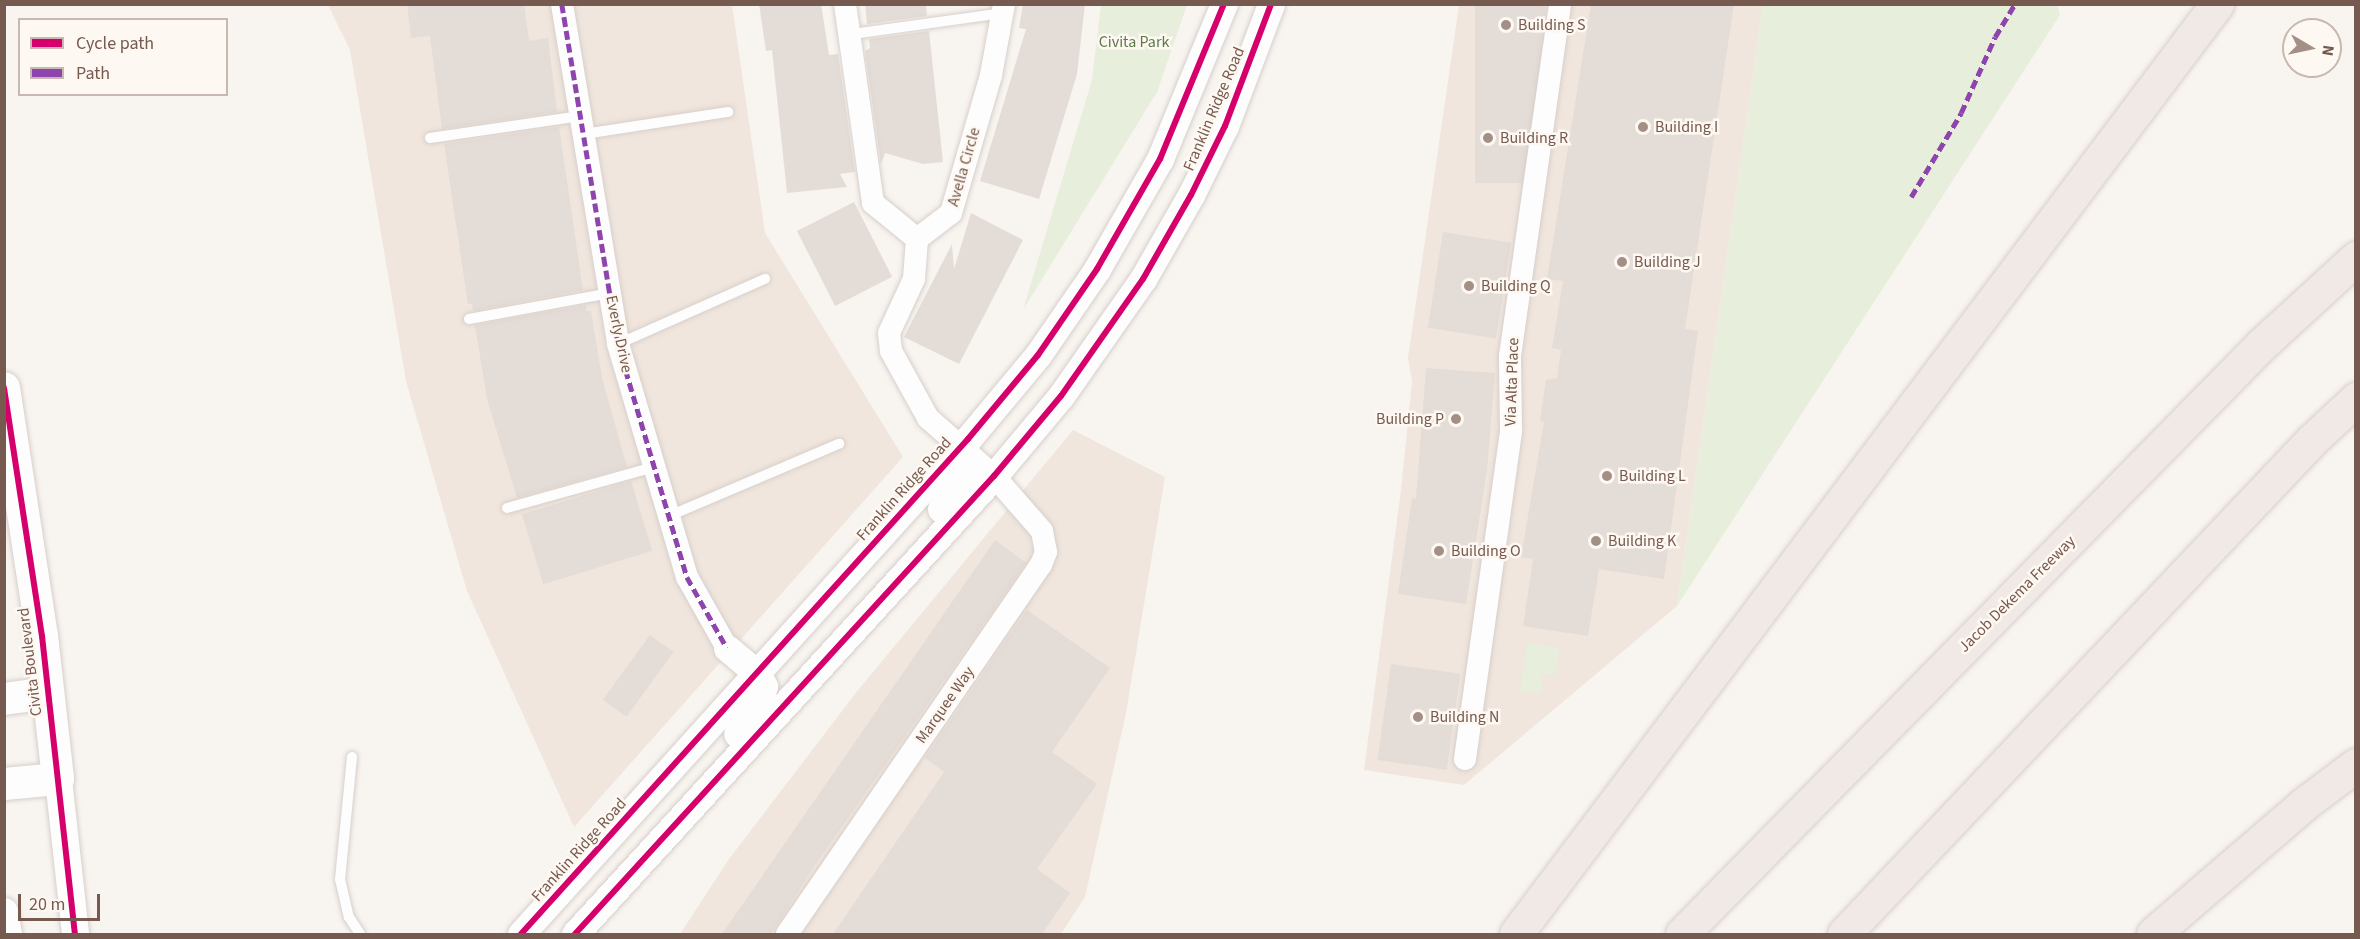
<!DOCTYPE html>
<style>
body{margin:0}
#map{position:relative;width:2360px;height:939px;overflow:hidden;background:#f8f4ef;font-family:"Source Sans 3",sans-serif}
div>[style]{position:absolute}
.residential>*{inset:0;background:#f0e6dd}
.green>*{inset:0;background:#e7eedb}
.building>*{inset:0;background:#e4dcd7;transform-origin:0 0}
.roads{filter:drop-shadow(0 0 2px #d7cfcb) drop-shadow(0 0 2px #d7cfcb)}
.service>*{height:10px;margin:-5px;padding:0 5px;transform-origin:5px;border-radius:5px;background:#fefdfd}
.minor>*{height:22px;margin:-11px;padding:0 11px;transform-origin:11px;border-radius:11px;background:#fefdfd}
.tertiary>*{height:27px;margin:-13.5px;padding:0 13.5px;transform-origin:13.5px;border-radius:13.5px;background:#fefdfd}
.secondary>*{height:32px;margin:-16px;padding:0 16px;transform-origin:16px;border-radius:16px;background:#fefdfd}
.motorway>*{height:33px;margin:-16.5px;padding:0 16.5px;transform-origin:16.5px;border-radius:16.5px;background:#f1e9e6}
.quiet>*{height:4.5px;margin-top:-2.25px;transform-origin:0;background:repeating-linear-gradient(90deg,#8e44ad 0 9px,transparent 0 13.5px)}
.cycleway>*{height:6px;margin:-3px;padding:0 3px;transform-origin:3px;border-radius:3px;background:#d6006c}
.dots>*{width:16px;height:16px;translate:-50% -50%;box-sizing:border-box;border:3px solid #fef8f2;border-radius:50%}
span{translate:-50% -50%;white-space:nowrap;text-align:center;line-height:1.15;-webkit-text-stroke:5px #fef8f2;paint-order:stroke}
.poi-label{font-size:16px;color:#76594f}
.left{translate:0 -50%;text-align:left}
.right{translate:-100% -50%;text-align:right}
.park-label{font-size:16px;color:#5c7a48}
.street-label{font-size:16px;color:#76594f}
.frame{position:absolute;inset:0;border:6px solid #76594f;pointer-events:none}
.legend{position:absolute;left:18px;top:18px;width:210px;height:78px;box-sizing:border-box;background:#fef8f2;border:2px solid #c8b8b1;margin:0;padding:8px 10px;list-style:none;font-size:18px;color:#76594f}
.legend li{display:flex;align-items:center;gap:12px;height:30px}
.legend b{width:30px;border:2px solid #c8b8b1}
.north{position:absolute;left:2282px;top:18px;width:60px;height:60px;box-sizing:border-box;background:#fef8f2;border:2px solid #c8b8b1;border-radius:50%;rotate:99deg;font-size:16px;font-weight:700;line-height:24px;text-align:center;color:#76594f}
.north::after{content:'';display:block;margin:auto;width:21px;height:27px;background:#a48f87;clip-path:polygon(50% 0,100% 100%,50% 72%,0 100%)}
.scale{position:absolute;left:18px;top:894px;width:82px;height:27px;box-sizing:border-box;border:3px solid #76594f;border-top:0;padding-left:8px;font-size:18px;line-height:21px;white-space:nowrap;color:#76594f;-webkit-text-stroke:4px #fef8f2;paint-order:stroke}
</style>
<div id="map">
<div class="residential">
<i style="clip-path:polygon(328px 5px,732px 5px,765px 233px,903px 457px,574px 827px,467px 591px,406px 381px,350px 50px)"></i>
<i style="clip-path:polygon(1459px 5px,1763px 5px,1677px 606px,1464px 785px,1364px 770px,1401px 490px,1412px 381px,1408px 358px)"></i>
<i style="clip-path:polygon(1073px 430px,1165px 477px,1126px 713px,1085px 897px,1061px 934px,680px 934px,729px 859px,855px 694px)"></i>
</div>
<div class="green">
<i style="clip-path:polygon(1101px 5px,1187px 5px,1157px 92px,1023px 310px,1092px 80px)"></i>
<i style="clip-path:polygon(1763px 5px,2057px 4px,2060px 15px,1677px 606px)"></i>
<i style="clip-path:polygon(1527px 643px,1559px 648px,1555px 675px,1543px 674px,1540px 694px,1520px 691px)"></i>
</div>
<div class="building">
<i style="clip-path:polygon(407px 4px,524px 4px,529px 41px,548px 38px,557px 112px,442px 129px,430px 36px,411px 38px)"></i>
<i style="clip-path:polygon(759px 4px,821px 4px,829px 55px,838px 54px,855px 172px,840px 174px,847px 187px,787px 193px,772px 50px,766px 51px)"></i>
<i style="clip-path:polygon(865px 4px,926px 4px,927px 16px,867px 24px)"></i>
<i style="clip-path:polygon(1023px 4px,1085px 4px,1077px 74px,1039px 199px,980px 181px,1026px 29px,1019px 28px)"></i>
<i style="left:1475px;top:4px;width:70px;height:179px"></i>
<i style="clip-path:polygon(1591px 4px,1734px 4px,1685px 329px,1698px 331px,1664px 579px,1599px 569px,1588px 636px,1523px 626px,1533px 559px,1521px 557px,1544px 422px,1540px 421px,1546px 380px,1557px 378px,1561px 350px,1552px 348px,1563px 281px,1547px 279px)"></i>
<i style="clip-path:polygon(929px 31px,943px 162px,923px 164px,885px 153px,881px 164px,865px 51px,870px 48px,869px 39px)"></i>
<i style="clip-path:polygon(559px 127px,583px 290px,473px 311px,472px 304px,468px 304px,444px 144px)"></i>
<i style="left:854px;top:202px;width:84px;height:64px;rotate:63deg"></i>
<i style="clip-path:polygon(971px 213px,1023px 240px,959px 364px,904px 337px,952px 244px,954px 269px)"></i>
<i style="left:1443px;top:232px;width:69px;height:97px;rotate:9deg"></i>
<i style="clip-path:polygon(586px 305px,587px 311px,591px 311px,602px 378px,627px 467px,517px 498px,487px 399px,475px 325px)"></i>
<i style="clip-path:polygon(1426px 368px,1495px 373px,1487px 470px,1466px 604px,1398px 594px,1412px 498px,1416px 499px)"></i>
<i style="left:631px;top:481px;width:73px;height:114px;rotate:73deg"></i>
<i style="clip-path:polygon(995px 540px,1026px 563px,813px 868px,771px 934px,722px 934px)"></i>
<i style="clip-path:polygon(1027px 610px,1110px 668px,1052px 752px,1097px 784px,1037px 869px,1070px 893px,1042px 934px,833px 934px,944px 772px,925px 758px)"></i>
<i style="left:650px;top:635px;width:29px;height:80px;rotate:36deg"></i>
<i style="left:1391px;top:664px;width:70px;height:97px;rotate:8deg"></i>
</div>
<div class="roads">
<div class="service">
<i style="left:852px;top:34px;width:152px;rotate:-7.9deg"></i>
<i style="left:584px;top:134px;width:146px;rotate:-8.7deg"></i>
<i style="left:430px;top:138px;width:152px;rotate:-8.3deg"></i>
<i style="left:469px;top:319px;width:143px;rotate:-10.4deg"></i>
<i style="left:618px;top:344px;width:161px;rotate:-23.9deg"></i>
<i style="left:507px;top:508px;width:153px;rotate:-15.6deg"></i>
<i style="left:669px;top:516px;width:185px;rotate:-23deg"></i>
<i style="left:352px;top:757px;width:123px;rotate:95.6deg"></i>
<i style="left:340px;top:879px;width:39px;rotate:77deg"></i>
<i style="left:349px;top:917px;width:20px;rotate:57deg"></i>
</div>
<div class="minor">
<i style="left:562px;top:4px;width:345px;rotate:80.6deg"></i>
<i style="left:618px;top:344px;width:243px;rotate:73.5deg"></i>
<i style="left:687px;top:577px;width:81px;rotate:60.6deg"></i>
<i style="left:845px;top:4px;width:201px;rotate:82deg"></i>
<i style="left:873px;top:203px;width:57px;rotate:39.3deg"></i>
<i style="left:917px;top:239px;width:43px;rotate:-37.4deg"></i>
<i style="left:951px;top:213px;width:144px;rotate:-73.8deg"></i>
<i style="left:991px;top:75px;width:72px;rotate:-79.6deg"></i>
<i style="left:1465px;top:759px;width:332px;rotate:-82deg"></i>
<i style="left:1511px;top:430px;width:74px;rotate:-90.8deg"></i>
<i style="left:1510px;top:356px;width:356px;rotate:-81.9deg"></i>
<i style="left:787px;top:934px;width:448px;rotate:-55.5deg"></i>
<i style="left:1041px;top:565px;width:14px;rotate:-69deg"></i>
<i style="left:1046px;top:552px;width:21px;rotate:-101deg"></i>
<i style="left:1042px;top:531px;width:73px;rotate:-131.1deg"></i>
<i style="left:994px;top:476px;width:88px;rotate:-138.7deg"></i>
<i style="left:928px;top:418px;width:77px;rotate:-118.9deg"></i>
<i style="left:891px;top:351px;width:18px;rotate:-96deg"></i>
<i style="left:889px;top:333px;width:60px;rotate:-65.2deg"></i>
<i style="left:914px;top:279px;width:40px;rotate:-85.7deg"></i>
</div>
<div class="tertiary">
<i style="left:941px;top:509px;width:44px;rotate:-52.4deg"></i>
<i style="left:968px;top:474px;width:28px;rotate:-105deg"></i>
<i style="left:727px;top:648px;width:39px;rotate:40deg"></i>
<i style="left:757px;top:673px;width:15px;rotate:62deg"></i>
<i style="left:764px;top:686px;width:23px;rotate:105deg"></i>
<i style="left:758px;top:708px;width:33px;rotate:129deg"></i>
<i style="left:58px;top:779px;width:156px;rotate:83.7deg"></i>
<i style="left:4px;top:911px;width:23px;rotate:80deg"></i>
<i style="left:521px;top:934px;width:667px;rotate:-47.92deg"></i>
<i style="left:968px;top:439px;width:109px;rotate:-50.2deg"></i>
<i style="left:1038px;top:355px;width:104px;rotate:-55.5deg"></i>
<i style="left:1097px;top:269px;width:127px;rotate:-60.2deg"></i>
<i style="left:1160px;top:159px;width:168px;rotate:-67.6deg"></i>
<i style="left:575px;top:934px;width:621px;rotate:-47.55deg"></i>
<i style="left:994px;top:476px;width:104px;rotate:-50.1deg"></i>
<i style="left:1061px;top:396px;width:143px;rotate:-55deg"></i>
<i style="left:1143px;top:279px;width:97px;rotate:-60.3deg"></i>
<i style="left:1191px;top:195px;width:77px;rotate:-63.8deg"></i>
<i style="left:1225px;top:126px;width:130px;rotate:-69.3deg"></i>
</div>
<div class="secondary">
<i style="left:4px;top:388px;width:251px;rotate:81.3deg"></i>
<i style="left:42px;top:636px;width:144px;rotate:83.6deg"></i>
<i style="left:58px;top:779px;width:54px;rotate:174.7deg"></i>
<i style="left:4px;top:699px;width:43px;rotate:-7.9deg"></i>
</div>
<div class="motorway">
<i style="left:1516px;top:934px;width:1165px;rotate:-52.99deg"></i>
<i style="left:1682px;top:934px;width:826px;rotate:-45.49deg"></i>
<i style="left:2261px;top:345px;width:129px;rotate:-42.5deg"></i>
<i style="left:1844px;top:934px;width:679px;rotate:-46.55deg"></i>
<i style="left:2311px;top:441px;width:62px;rotate:-43deg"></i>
<i style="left:2153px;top:934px;width:199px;rotate:-40.7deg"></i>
<i style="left:2304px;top:804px;width:65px;rotate:-36.9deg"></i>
</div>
</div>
<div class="quiet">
<i style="left:562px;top:4px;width:345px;rotate:80.6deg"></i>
<i style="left:618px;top:344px;width:243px;rotate:73.5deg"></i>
<i style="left:687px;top:577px;width:81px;rotate:60.6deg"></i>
<i style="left:1911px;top:197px;width:98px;rotate:-59.2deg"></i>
<i style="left:1961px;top:113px;width:83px;rotate:-65.9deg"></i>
<i style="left:1995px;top:37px;width:39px;rotate:-59deg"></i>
</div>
<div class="cycleway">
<i style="left:4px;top:388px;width:251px;rotate:81.3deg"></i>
<i style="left:42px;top:636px;width:300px;rotate:83.7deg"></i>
<i style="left:521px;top:934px;width:667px;rotate:-47.92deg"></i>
<i style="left:968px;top:439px;width:109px;rotate:-50.2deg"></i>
<i style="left:1038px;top:355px;width:104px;rotate:-55.5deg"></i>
<i style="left:1097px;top:269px;width:127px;rotate:-60.2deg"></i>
<i style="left:1160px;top:159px;width:168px;rotate:-67.6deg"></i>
<i style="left:575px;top:934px;width:621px;rotate:-47.55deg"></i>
<i style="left:994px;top:476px;width:104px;rotate:-50.1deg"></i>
<i style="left:1061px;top:396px;width:143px;rotate:-55deg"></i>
<i style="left:1143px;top:279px;width:97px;rotate:-60.3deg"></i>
<i style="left:1191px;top:195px;width:77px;rotate:-63.8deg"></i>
<i style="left:1225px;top:126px;width:130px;rotate:-69.3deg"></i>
</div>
<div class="dots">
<i style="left:1506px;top:25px;background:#a48f87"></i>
<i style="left:1643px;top:127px;background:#a48f87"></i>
<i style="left:1488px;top:138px;background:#a48f87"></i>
<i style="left:1622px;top:262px;background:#a48f87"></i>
<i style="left:1469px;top:286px;background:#a48f87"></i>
<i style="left:1456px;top:419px;background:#a48f87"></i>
<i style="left:1607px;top:476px;background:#a48f87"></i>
<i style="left:1596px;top:541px;background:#a48f87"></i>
<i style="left:1439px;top:551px;background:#a48f87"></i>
<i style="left:1418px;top:717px;background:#a48f87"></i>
</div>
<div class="poi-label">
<span class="left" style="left:1518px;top:25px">Building S</span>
<span class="left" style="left:1655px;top:127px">Building I</span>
<span class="left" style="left:1500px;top:138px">Building R</span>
<span class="left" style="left:1634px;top:262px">Building J</span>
<span class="left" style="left:1481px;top:286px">Building Q</span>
<span class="right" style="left:1444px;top:419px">Building P</span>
<span class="left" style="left:1619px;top:476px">Building L</span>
<span class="left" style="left:1608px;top:541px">Building K</span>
<span class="left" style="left:1451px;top:551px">Building O</span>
<span class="left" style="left:1430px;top:717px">Building N</span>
</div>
<div class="park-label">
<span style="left:1134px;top:42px">Civita Park</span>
</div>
<div class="street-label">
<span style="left:1214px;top:109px;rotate:-67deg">Franklin Ridge Road</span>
<span style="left:964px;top:167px;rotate:-74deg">Avella Circle</span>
<span style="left:619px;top:334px;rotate:78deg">Everly Drive</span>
<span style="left:1512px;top:382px;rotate:-88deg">Via Alta Place</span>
<span style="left:904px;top:489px;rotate:-48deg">Franklin Ridge Road</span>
<span style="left:2017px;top:594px;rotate:-45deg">Jacob Dekema Freeway</span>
<span style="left:30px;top:662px;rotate:-97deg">Civita Boulevard</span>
<span style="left:945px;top:705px;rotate:-55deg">Marquee Way</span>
<span style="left:579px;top:850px;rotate:-48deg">Franklin Ridge Road</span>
</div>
<div class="frame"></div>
<ul class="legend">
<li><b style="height:8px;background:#d6006c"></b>Cycle path</li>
<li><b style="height:8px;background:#8e44ad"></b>Path</li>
</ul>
<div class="north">N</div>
<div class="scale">20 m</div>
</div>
